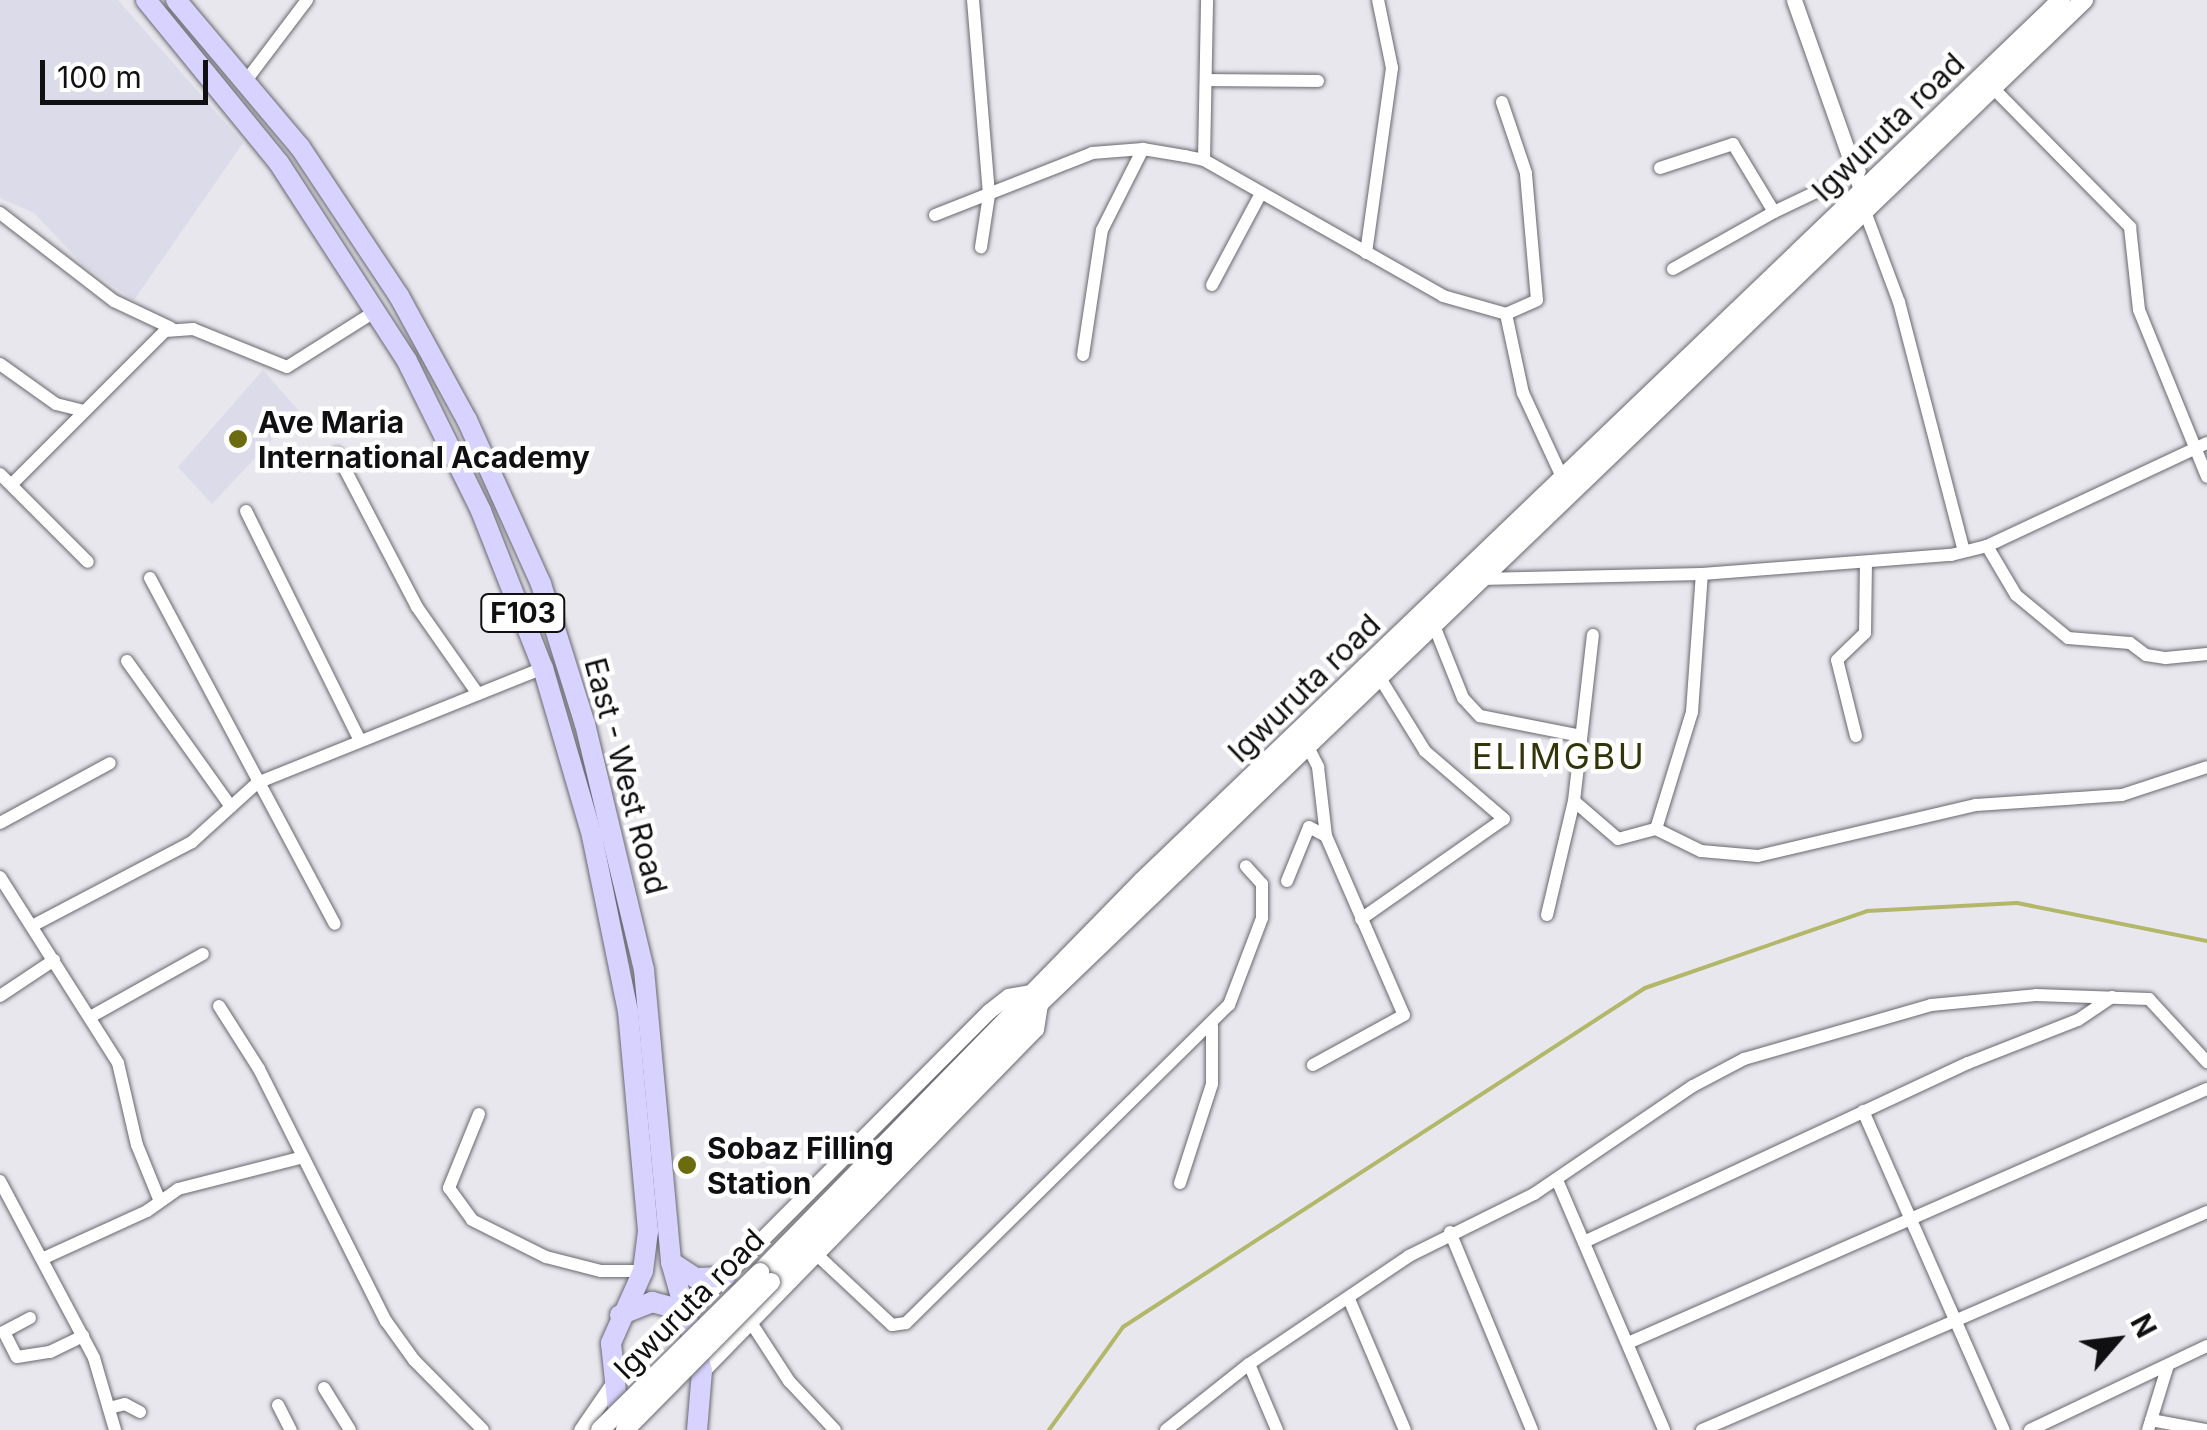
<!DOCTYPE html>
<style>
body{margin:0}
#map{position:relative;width:2207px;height:1430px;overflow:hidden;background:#e8e7ee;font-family:Inter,sans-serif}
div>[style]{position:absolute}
.built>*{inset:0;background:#dcdbe9}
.stream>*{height:4px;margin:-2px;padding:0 2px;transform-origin:2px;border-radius:2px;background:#b2b769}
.roads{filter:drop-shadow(0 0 2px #69686e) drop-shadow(0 0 2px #69686e)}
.minor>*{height:12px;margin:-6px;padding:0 6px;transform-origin:6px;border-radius:6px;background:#fff}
.tertiary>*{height:15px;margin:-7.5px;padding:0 7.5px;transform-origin:7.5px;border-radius:7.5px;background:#fff}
.secondary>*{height:18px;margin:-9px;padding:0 9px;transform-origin:9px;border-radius:9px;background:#fff}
.primary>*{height:20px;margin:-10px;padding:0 10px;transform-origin:10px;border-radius:10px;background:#d7d2ff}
.bridges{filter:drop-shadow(0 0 2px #69686e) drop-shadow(0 0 2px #69686e)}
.secondary-bridge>*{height:18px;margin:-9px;padding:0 9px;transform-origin:9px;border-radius:9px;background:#fff}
.dots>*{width:28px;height:28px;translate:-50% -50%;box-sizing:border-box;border:5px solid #fff;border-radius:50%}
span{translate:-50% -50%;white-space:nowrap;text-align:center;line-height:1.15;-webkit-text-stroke:9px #fff;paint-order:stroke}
.shield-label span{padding:2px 8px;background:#fff;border:2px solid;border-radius:8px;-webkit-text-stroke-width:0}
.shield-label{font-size:28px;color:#101012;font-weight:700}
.street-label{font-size:30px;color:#101012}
.poi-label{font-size:30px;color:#101012;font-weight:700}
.left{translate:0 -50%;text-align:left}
.quarter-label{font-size:35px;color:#32340a;letter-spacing:2.5px}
.north{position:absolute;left:2067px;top:1290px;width:100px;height:100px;-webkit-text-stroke:8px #fff;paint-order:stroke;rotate:62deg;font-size:28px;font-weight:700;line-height:40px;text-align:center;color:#101012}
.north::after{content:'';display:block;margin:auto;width:35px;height:45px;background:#101012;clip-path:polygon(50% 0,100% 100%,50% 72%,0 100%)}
.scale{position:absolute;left:40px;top:60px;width:168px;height:45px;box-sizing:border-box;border:5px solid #101012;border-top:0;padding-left:12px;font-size:30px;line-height:35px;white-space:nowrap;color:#101012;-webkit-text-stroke:8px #fff;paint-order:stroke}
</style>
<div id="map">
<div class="built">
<i style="clip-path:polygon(0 0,118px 0,243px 143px,134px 300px,83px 265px,34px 213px,0 198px)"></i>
<i style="clip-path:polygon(263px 370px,299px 411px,212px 504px,178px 467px)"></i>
</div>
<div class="stream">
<i style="left:1049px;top:1430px;width:127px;rotate:-54.3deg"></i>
<i style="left:1123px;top:1327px;width:622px;rotate:-33deg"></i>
<i style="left:1645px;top:988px;width:235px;rotate:-19.1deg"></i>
<i style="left:1867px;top:911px;width:150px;rotate:-3.1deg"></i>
<i style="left:2017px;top:903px;width:194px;rotate:11.3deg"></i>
</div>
<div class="roads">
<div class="minor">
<i style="left:973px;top:0;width:196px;rotate:85.3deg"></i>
<i style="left:989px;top:195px;width:53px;rotate:98.7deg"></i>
<i style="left:1207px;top:80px;width:111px;rotate:0.5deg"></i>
<i style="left:245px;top:82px;width:103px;rotate:-52.9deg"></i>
<i style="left:1992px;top:87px;width:197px;rotate:45.4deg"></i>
<i style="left:2130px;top:227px;width:83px;rotate:83.8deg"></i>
<i style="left:2139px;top:310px;width:180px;rotate:67.8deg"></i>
<i style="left:1204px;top:160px;width:160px;rotate:-88.9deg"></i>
<i style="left:1660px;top:168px;width:77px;rotate:-18.2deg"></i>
<i style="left:1733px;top:144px;width:79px;rotate:58.9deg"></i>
<i style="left:1774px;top:212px;width:95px;rotate:-25.5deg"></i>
<i style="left:1864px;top:209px;width:99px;rotate:69.4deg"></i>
<i style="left:1899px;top:302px;width:257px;rotate:75.4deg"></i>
<i style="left:0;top:213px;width:144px;rotate:37.7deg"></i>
<i style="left:114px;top:301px;width:63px;rotate:25.3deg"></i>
<i style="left:935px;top:215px;width:169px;rotate:-21.5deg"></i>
<i style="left:1092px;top:153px;width:51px;rotate:-4.5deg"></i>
<i style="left:1143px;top:149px;width:43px;rotate:9.5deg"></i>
<i style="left:1185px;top:156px;width:19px;rotate:12deg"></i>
<i style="left:1204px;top:160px;width:275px;rotate:29.6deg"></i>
<i style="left:1443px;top:296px;width:66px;rotate:15.9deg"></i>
<i style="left:1506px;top:314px;width:34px;rotate:-24deg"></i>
<i style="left:1537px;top:300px;width:127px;rotate:-95deg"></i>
<i style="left:1526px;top:173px;width:75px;rotate:-108.7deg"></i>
<i style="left:1366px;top:253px;width:187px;rotate:-82deg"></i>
<i style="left:1392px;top:68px;width:69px;rotate:-101.6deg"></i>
<i style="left:1673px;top:269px;width:116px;rotate:-29.4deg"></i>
<i style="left:1212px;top:285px;width:102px;rotate:-61.9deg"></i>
<i style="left:1506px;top:314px;width:81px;rotate:77.9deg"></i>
<i style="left:1523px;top:393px;width:93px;rotate:65.1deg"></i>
<i style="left:1083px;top:355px;width:126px;rotate:-81.4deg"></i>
<i style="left:1102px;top:230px;width:91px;rotate:-63.2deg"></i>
<i style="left:0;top:364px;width:69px;rotate:35.5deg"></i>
<i style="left:56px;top:404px;width:25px;rotate:14deg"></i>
<i style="left:337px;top:454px;width:173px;rotate:62.4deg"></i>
<i style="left:417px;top:607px;width:106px;rotate:55deg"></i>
<i style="left:0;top:474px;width:124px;rotate:45deg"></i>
<i style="left:12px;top:484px;width:216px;rotate:-45deg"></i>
<i style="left:165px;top:331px;width:28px;rotate:-4deg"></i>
<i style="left:193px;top:329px;width:101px;rotate:22deg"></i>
<i style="left:287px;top:367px;width:107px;rotate:-32.3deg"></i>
<i style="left:246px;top:511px;width:254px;rotate:63.6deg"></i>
<i style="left:1987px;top:546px;width:57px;rotate:59.4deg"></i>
<i style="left:2016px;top:595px;width:67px;rotate:39.6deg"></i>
<i style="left:2068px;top:638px;width:62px;rotate:4.6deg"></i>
<i style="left:2130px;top:643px;width:20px;rotate:37deg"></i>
<i style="left:2146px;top:655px;width:20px;rotate:9deg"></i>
<i style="left:2166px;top:658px;width:41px;rotate:-5.6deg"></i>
<i style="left:150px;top:578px;width:392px;rotate:61.9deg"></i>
<i style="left:1480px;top:579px;width:222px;rotate:-1.3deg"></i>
<i style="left:1702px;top:574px;width:250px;rotate:-4.4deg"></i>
<i style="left:1951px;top:555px;width:37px;rotate:-14deg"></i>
<i style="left:1987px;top:546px;width:243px;rotate:-25.1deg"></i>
<i style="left:1433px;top:623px;width:81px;rotate:68.2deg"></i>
<i style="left:1463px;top:698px;width:25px;rotate:47deg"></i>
<i style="left:1480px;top:716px;width:103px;rotate:11.2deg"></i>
<i style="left:127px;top:661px;width:179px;rotate:54.5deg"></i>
<i style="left:1856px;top:736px;width:78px;rotate:-104deg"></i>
<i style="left:1837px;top:660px;width:39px;rotate:-44deg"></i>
<i style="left:1865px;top:633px;width:68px;rotate:-89.2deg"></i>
<i style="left:1307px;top:745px;width:25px;rotate:63deg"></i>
<i style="left:1318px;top:767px;width:69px;rotate:83.4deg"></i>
<i style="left:1326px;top:836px;width:195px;rotate:66.5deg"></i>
<i style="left:1404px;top:1015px;width:104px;rotate:151.2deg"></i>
<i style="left:1574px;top:801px;width:58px;rotate:40.8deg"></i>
<i style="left:1618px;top:839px;width:39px;rotate:-15deg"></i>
<i style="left:1656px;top:829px;width:50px;rotate:26.1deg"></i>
<i style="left:1701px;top:851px;width:57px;rotate:5deg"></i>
<i style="left:1758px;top:856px;width:224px;rotate:-13.2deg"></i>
<i style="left:1976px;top:805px;width:146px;rotate:-3.9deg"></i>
<i style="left:2122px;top:795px;width:89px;rotate:-18.2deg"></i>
<i style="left:0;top:823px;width:125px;rotate:-28.6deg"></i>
<i style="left:1656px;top:829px;width:122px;rotate:-72.9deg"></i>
<i style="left:1692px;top:712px;width:138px;rotate:-85.9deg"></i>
<i style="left:0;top:877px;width:220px;rotate:57.6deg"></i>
<i style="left:118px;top:1063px;width:84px;rotate:77deg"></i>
<i style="left:137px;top:1145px;width:58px;rotate:67.8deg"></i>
<i style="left:1287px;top:881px;width:58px;rotate:-67.8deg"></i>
<i style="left:1309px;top:827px;width:19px;rotate:28deg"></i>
<i style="left:1547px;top:915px;width:117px;rotate:-76.7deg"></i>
<i style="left:1574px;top:801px;width:167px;rotate:-83.5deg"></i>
<i style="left:1361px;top:919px;width:174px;rotate:-35deg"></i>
<i style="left:1504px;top:819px;width:104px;rotate:-139.3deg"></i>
<i style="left:1425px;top:751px;width:89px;rotate:-121.7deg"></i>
<i style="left:32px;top:926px;width:181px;rotate:-27.7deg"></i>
<i style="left:192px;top:842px;width:88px;rotate:-42.2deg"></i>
<i style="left:257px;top:783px;width:308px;rotate:-21.9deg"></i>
<i style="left:0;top:996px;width:65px;rotate:-33.7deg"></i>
<i style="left:219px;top:1006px;width:75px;rotate:57.6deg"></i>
<i style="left:259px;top:1069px;width:282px;rotate:63.3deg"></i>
<i style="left:386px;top:1321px;width:48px;rotate:54.3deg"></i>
<i style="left:414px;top:1360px;width:98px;rotate:45.4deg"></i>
<i style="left:92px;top:1016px;width:127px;rotate:-29.2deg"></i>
<i style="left:1863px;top:1111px;width:349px;rotate:66.2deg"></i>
<i style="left:479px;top:1114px;width:80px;rotate:112.1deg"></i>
<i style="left:449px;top:1188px;width:39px;rotate:54deg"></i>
<i style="left:472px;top:1220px;width:83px;rotate:26.6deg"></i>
<i style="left:546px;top:1257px;width:57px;rotate:14.3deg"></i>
<i style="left:601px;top:1271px;width:42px"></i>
<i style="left:1557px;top:1180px;width:272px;rotate:66.8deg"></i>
<i style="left:0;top:1181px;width:200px;rotate:62deg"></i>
<i style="left:94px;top:1358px;width:75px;rotate:73.7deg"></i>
<i style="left:1180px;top:1183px;width:104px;rotate:-72.1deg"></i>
<i style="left:1212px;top:1084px;width:58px;rotate:-90deg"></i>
<i style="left:1450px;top:1232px;width:214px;rotate:67.5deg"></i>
<i style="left:1584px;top:1242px;width:424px;rotate:-25deg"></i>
<i style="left:1968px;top:1063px;width:118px;rotate:-21.4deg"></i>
<i style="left:2078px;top:1020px;width:41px;rotate:-34.1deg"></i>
<i style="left:814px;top:1252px;width:107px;rotate:43.1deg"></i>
<i style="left:892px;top:1325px;width:14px;rotate:-8deg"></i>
<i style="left:906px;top:1323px;width:453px;rotate:-44.6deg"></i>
<i style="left:1229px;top:1005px;width:93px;rotate:-69.2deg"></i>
<i style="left:1262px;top:918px;width:34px;rotate:-90deg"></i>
<i style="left:1262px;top:884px;width:24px;rotate:-132deg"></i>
<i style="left:44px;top:1258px;width:113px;rotate:-24.5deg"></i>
<i style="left:147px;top:1211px;width:38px;rotate:-35deg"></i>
<i style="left:178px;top:1189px;width:126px;rotate:-14.3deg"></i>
<i style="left:1349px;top:1299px;width:142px;rotate:66.9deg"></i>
<i style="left:30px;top:1318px;width:30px;rotate:152deg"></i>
<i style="left:4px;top:1332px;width:28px;rotate:63deg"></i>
<i style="left:17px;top:1357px;width:33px;rotate:-9deg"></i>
<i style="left:50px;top:1352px;width:37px;rotate:-26deg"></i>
<i style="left:750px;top:1321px;width:72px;rotate:57deg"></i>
<i style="left:789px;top:1381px;width:67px;rotate:46.8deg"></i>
<i style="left:1628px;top:1343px;width:632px;rotate:-23.69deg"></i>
<i style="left:1249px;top:1364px;width:72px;rotate:67deg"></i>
<i style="left:324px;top:1388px;width:49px;rotate:58.2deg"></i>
<i style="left:278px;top:1405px;width:28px;rotate:63deg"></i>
<i style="left:109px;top:1408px;width:16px;rotate:-14deg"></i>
<i style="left:125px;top:1404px;width:17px;rotate:28deg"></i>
<i style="left:2151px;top:1420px;width:55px;rotate:10.5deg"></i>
<i style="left:1166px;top:1430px;width:106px;rotate:-38.5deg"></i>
<i style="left:1249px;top:1364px;width:193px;rotate:-34deg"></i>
<i style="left:1409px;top:1256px;width:140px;rotate:-26.4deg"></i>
<i style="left:1534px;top:1194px;width:192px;rotate:-34.2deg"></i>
<i style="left:1693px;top:1086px;width:58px;rotate:-27.9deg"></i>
<i style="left:1744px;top:1059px;width:195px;rotate:-16.1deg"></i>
<i style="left:1931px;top:1005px;width:105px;rotate:-5.4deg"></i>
<i style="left:2036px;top:995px;width:113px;rotate:2deg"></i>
<i style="left:2149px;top:999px;width:86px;rotate:47.4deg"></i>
<i style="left:1702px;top:1430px;width:550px;rotate:-23.35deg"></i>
<i style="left:2030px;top:1430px;width:196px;rotate:-25.4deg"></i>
<i style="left:2148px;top:1430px;width:68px;rotate:-72.9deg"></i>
</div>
<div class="tertiary">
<i style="left:1794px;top:0;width:210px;rotate:70.5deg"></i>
<i style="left:686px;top:1315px;width:429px;rotate:-45.1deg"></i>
<i style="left:989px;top:1011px;width:24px;rotate:-38deg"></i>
<i style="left:1008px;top:996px;width:22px;rotate:-10deg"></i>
<i style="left:702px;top:1371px;width:478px;rotate:-45.7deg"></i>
<i style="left:1036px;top:1029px;width:26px;rotate:-81deg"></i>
<i style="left:581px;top:1430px;width:55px;rotate:-55.4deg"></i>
</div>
<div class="secondary">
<i style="left:760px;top:1272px;width:547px;rotate:-45.67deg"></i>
<i style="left:1142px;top:881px;width:1273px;rotate:-43.79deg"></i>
<i style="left:771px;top:1282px;width:388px;rotate:-46deg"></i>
<i style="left:1040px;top:1003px;width:1448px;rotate:-43.85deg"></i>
</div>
<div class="primary">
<i style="left:146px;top:0;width:210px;rotate:50.8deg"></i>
<i style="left:279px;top:163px;width:236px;rotate:57.1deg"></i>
<i style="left:407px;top:361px;width:167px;rotate:63.7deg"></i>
<i style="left:481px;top:511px;width:169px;rotate:68.5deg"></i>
<i style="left:543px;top:668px;width:175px;rotate:73.7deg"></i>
<i style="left:592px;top:836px;width:179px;rotate:78.4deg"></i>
<i style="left:628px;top:1011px;width:221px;rotate:84.8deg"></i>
<i style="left:648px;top:1231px;width:40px;rotate:97.1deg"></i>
<i style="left:643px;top:1271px;width:79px;rotate:114deg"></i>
<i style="left:611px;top:1343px;width:86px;rotate:84deg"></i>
<i style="left:176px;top:0;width:192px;rotate:49.9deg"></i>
<i style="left:300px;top:147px;width:179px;rotate:56.4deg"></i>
<i style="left:399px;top:296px;width:141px;rotate:61.3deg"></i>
<i style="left:467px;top:420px;width:180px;rotate:65.7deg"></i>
<i style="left:541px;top:584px;width:147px;rotate:72.6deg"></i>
<i style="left:585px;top:724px;width:253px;rotate:76.5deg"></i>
<i style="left:644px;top:970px;width:293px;rotate:84.7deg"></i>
<i style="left:671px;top:1262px;width:113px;rotate:74.1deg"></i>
<i style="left:702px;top:1371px;width:59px;rotate:94.8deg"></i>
<i style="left:671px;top:1262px;width:30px;rotate:33deg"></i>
<i style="left:696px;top:1278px;width:29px;rotate:-2deg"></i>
<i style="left:620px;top:1315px;width:35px;rotate:-22deg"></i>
<i style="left:652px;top:1302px;width:30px;rotate:15deg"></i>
</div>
</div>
<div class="bridges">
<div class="secondary-bridge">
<i style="left:600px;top:1430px;width:225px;rotate:-44.6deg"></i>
<i style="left:625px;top:1430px;width:208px;rotate:-45.4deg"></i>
</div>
</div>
<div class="dots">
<i style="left:238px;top:439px;background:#6a6c0f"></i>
<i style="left:687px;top:1165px;background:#6a6c0f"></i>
</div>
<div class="shield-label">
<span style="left:523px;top:613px">F103</span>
</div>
<div class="street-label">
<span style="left:1888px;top:127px;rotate:-44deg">Igwuruta road</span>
<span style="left:1304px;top:688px;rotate:-44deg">Igwuruta road</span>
<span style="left:626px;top:776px;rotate:75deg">East - West Road</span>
<span style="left:689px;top:1304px;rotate:-45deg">Igwuruta road</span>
</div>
<div class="poi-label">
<span class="left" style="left:258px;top:439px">Ave Maria<br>International Academy</span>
<span class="left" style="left:707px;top:1165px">Sobaz Filling<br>Station</span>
</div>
<div class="quarter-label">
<span style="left:1559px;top:756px">ELIMGBU</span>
</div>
<div class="north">N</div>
<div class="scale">100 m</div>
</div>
